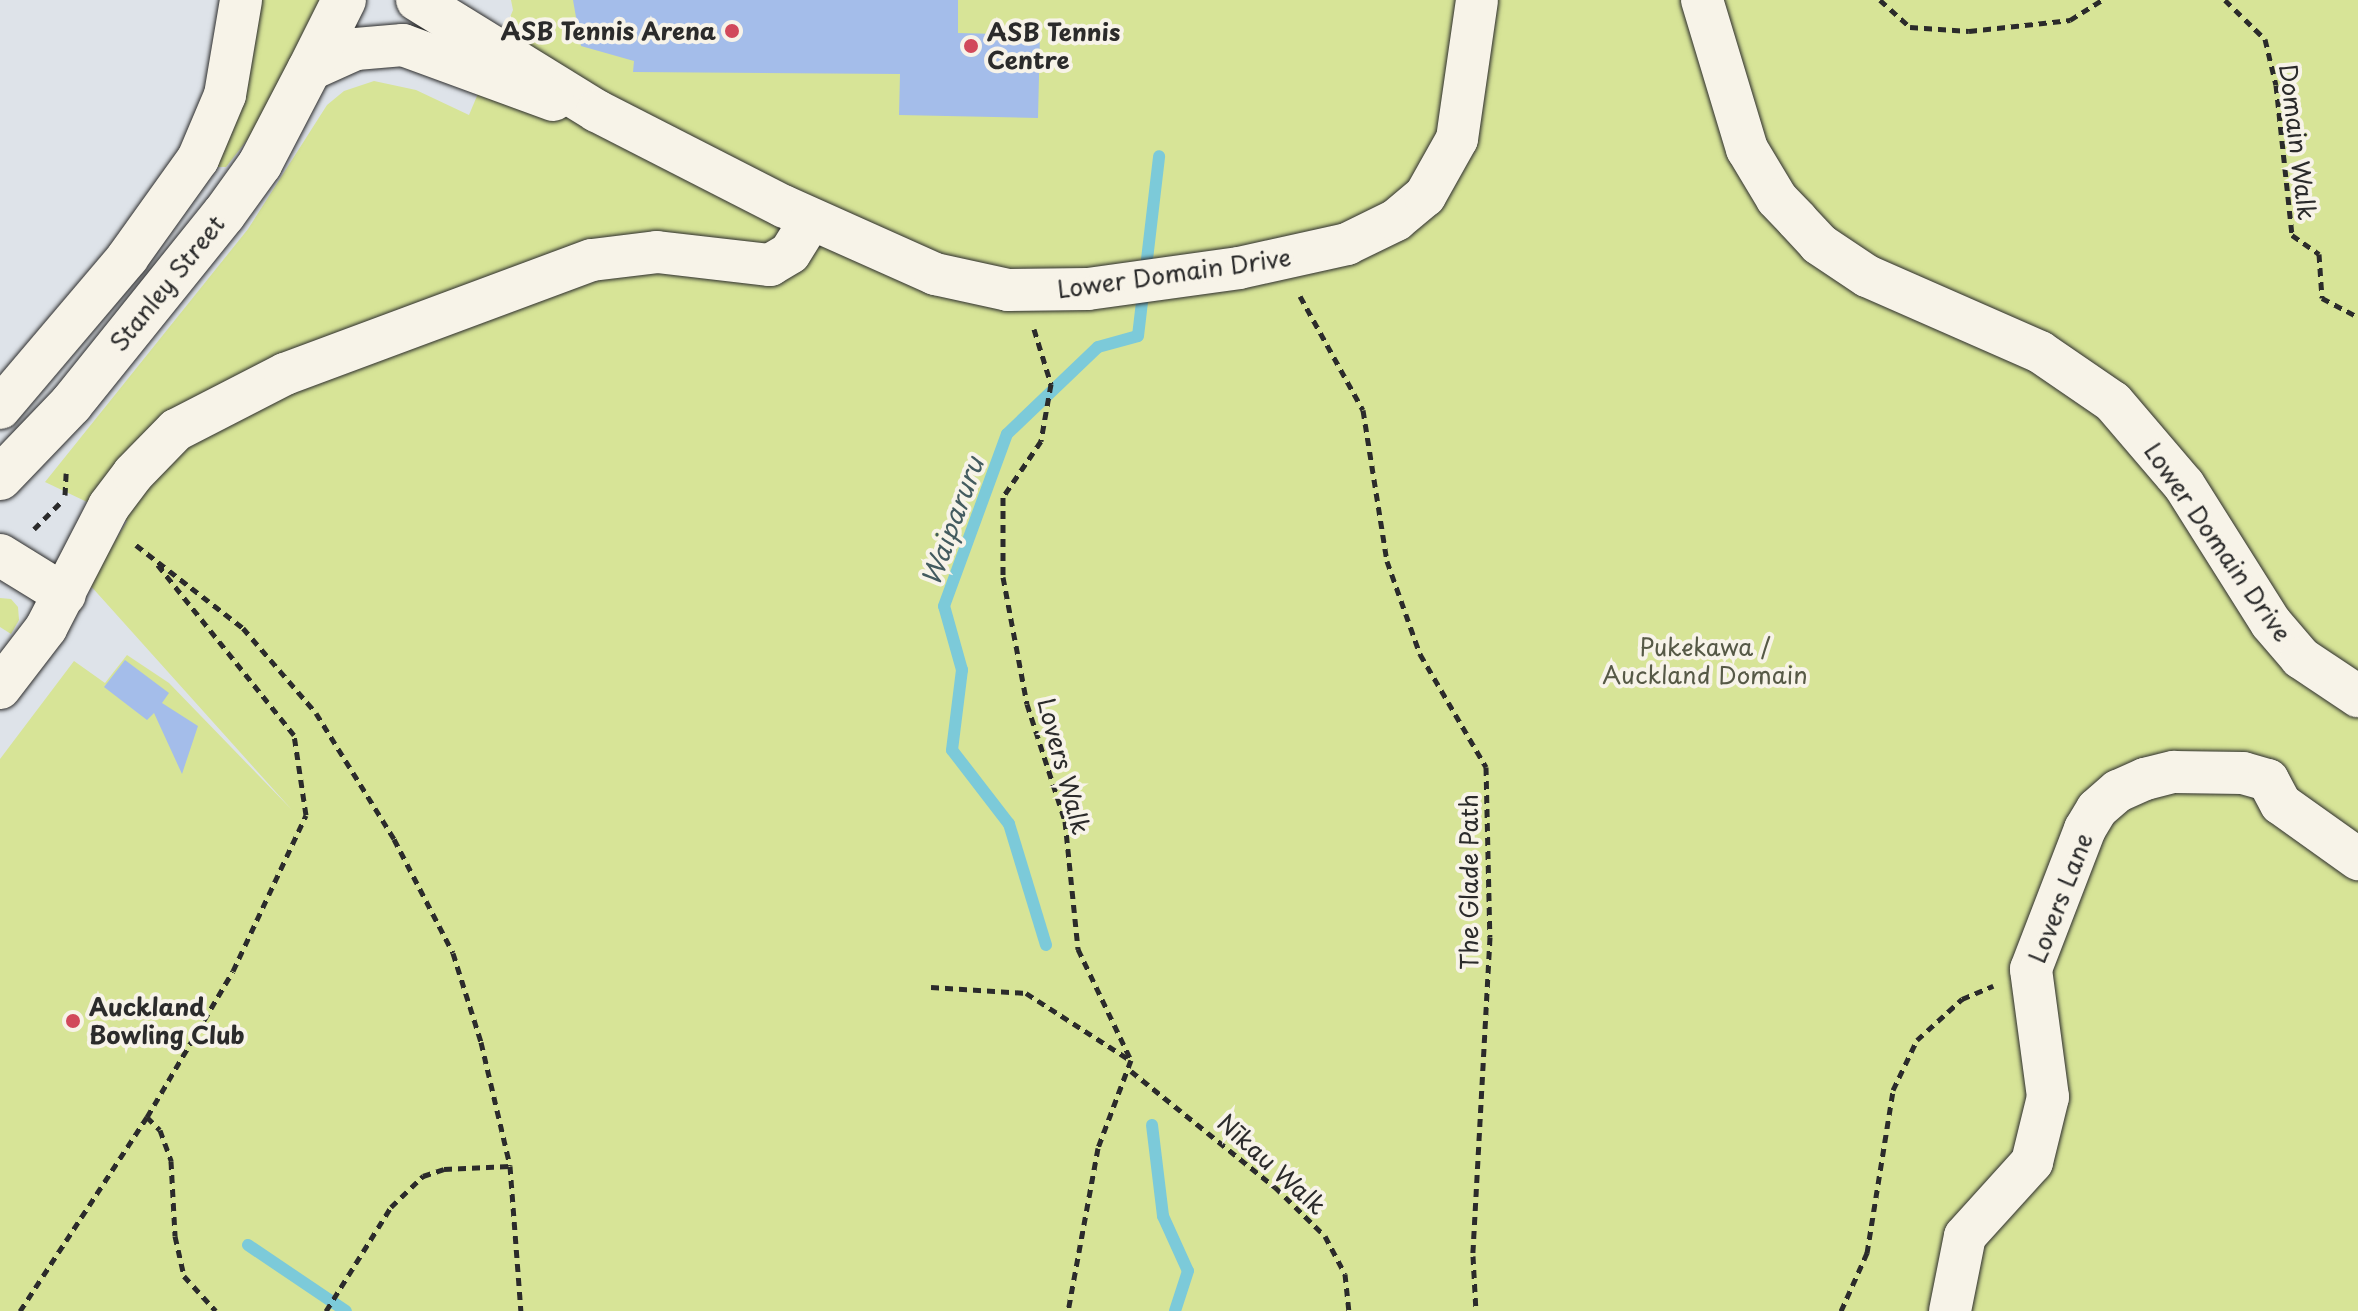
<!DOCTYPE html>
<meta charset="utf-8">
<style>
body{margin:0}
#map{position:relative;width:2358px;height:1311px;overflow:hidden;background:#dee3e9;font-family:"Playpen Sans",sans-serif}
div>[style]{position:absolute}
.green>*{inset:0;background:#d7e497}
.stream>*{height:12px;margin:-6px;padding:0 6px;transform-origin:6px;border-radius:6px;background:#7ccad9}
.building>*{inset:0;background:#a4bdea}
.path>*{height:5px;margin-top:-2.5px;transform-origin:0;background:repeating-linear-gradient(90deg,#2b2b2b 0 8px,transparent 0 14px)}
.roads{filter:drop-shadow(0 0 2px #2b2b2b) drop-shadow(0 0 2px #2b2b2b)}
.minor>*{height:42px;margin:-21px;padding:0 21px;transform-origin:21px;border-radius:21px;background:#f7f3e8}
.major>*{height:44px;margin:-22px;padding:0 22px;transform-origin:22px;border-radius:22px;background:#f7f3e8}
.highway>*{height:44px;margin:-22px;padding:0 22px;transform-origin:22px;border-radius:22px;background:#f7f3e8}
.dots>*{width:22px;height:22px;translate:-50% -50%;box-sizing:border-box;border:4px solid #f7f3e8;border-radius:50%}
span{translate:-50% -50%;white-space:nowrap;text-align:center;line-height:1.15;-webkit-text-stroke:8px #f7f3e8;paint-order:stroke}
.poi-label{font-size:24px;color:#2b2b2b;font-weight:700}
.right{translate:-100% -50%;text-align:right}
.left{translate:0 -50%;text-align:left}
.street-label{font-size:24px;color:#2b2b2b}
.park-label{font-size:24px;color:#565946}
.water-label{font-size:26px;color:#435b5f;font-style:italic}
</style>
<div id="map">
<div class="green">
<i style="clip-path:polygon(262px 0,328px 0,261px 122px,226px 167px,217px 167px)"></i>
<i style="clip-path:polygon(511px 0,2358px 0,2358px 1311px,0 1311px,0 759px,74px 661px,105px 683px,127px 655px,169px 683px,292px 810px,89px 584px,127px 521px,45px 482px,248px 229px,327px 105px,344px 91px,374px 81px,416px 90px,469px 115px,513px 10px)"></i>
<i style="clip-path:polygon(0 598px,11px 599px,18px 607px,19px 620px,11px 634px,0 627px)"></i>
</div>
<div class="stream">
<i style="left:1046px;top:945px;width:127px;rotate:-107deg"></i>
<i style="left:1009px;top:824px;width:93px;rotate:-127.6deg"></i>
<i style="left:952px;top:750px;width:81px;rotate:-82.9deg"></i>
<i style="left:962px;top:670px;width:66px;rotate:-105.7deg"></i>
<i style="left:944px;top:606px;width:183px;rotate:-69.9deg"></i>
<i style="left:1007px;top:434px;width:126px;rotate:-43.7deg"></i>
<i style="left:1098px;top:347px;width:41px;rotate:-15.4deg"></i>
<i style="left:1138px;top:336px;width:181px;rotate:-83.3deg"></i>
<i style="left:1152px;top:1125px;width:92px;rotate:83.1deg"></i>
<i style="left:1163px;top:1216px;width:60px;rotate:65.6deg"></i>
<i style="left:1188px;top:1271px;width:42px;rotate:108deg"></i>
<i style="left:248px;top:1245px;width:118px;rotate:34deg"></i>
</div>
<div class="building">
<i style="clip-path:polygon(573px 0,958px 0,958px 33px,1040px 35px,1038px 118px,899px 115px,900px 74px,633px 72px,634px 61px,581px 46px)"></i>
<i style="clip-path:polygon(125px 660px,169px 693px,162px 703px,198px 726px,182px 774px,154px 713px,147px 720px,104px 687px)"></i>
</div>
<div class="path">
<i style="left:1880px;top:0;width:40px;rotate:42deg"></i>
<i style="left:1910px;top:27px;width:59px;rotate:3.9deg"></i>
<i style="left:1969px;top:31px;width:102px;rotate:-6.2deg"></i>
<i style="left:2070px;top:20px;width:38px;rotate:-32deg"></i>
<i style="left:2225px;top:0;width:56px;rotate:44.3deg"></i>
<i style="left:2265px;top:39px;width:47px;rotate:76.6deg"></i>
<i style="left:2276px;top:85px;width:151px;rotate:83.9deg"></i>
<i style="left:2292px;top:235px;width:33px;rotate:35deg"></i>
<i style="left:2319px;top:254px;width:44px;rotate:86.1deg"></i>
<i style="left:2322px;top:298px;width:41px;rotate:27.8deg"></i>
<i style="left:1300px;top:296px;width:130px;rotate:61.1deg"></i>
<i style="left:1363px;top:410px;width:153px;rotate:81deg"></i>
<i style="left:1387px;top:561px;width:99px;rotate:70.5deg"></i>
<i style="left:1420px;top:654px;width:131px;rotate:59.7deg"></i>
<i style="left:1486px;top:767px;width:170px;rotate:88.7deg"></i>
<i style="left:1490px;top:937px;width:319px;rotate:93.1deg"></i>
<i style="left:1473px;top:1256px;width:55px;rotate:86.9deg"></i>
<i style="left:1034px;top:329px;width:58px;rotate:72.8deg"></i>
<i style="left:1051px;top:384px;width:58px;rotate:100deg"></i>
<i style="left:1041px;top:441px;width:68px;rotate:124.2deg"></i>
<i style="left:1003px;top:497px;width:80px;rotate:90deg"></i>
<i style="left:1003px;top:577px;width:129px;rotate:79.3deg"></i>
<i style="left:1027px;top:704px;width:123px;rotate:72deg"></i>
<i style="left:1065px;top:821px;width:129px;rotate:84.2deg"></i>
<i style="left:1078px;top:949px;width:123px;rotate:64.5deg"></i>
<i style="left:1131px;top:1060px;width:94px;rotate:110.6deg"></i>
<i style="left:1098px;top:1148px;width:166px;rotate:100.4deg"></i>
<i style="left:65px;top:495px;width:22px;rotate:-87deg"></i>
<i style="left:34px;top:529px;width:38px;rotate:-45deg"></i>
<i style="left:136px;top:545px;width:135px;rotate:37.8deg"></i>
<i style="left:243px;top:628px;width:112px;rotate:49.3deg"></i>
<i style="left:316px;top:713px;width:148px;rotate:58.2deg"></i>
<i style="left:394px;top:839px;width:128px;rotate:62.6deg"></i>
<i style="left:453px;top:953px;width:93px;rotate:72.5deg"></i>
<i style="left:481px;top:1042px;width:127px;rotate:76.8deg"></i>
<i style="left:510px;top:1166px;width:145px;rotate:85.7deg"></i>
<i style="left:931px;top:987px;width:95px;rotate:3.6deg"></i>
<i style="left:1026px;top:993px;width:124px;rotate:32.8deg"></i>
<i style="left:1131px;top:1071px;width:185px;rotate:38.9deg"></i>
<i style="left:1275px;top:1187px;width:70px;rotate:44.4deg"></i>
<i style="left:1325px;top:1236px;width:43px;rotate:62.2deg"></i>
<i style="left:1345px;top:1274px;width:37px;rotate:84deg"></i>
<i style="left:147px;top:1117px;width:18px;rotate:45deg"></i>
<i style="left:160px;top:1130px;width:33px;rotate:70deg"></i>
<i style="left:171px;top:1161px;width:75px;rotate:86.9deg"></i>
<i style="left:175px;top:1236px;width:41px;rotate:77.3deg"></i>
<i style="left:184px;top:1276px;width:47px;rotate:47.6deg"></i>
<i style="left:20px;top:1311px;width:232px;rotate:-56.8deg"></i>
<i style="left:147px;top:1117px;width:169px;rotate:-59.5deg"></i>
<i style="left:233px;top:971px;width:172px;rotate:-64.9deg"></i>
<i style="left:306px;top:815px;width:81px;rotate:-98.5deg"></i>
<i style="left:294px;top:735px;width:221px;rotate:-128.7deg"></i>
<i style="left:326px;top:1311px;width:123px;rotate:-58deg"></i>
<i style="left:391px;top:1207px;width:45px;rotate:-44.1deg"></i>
<i style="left:423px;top:1176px;width:22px;rotate:-18deg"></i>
<i style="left:444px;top:1169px;width:66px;rotate:-2.6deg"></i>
<i style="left:1841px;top:1311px;width:64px;rotate:-65.9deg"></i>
<i style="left:1867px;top:1253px;width:165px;rotate:-80.9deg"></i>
<i style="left:1893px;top:1090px;width:55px;rotate:-64.4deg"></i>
<i style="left:1917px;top:1040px;width:61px;rotate:-42.3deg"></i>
<i style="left:1962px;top:999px;width:34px;rotate:-23deg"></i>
</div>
<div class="roads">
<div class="minor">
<i style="left:417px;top:0;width:211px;rotate:31.7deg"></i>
<i style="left:597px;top:111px;width:209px;rotate:27.1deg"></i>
<i style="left:783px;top:206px;width:167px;rotate:24.1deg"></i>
<i style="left:935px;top:274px;width:75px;rotate:12.4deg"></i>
<i style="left:1008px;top:290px;width:80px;rotate:-0.7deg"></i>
<i style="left:1088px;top:289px;width:152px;rotate:-7.9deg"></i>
<i style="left:1239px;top:268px;width:111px;rotate:-12.5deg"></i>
<i style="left:1347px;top:244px;width:55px;rotate:-26.1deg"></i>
<i style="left:1396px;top:220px;width:38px;rotate:-40deg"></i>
<i style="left:1425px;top:196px;width:65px;rotate:-60.7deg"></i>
<i style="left:1457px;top:139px;width:140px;rotate:-81.8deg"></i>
<i style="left:1702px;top:0;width:156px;rotate:73.2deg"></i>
<i style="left:1747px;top:149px;width:58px;rotate:59deg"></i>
<i style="left:1777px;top:199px;width:29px;rotate:46deg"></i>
<i style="left:1797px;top:220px;width:33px;rotate:47deg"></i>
<i style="left:1819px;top:244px;width:58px;rotate:33.7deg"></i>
<i style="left:1867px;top:276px;width:189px;rotate:23.7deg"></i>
<i style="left:2040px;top:352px;width:88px;rotate:34.4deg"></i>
<i style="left:2113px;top:402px;width:109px;rotate:49.5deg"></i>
<i style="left:2184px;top:485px;width:163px;rotate:57.8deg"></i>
<i style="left:2271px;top:623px;width:46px;rotate:49.4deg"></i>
<i style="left:2301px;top:658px;width:69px;rotate:33.7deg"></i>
<i style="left:309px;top:70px;width:51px;rotate:-24.1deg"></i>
<i style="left:356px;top:49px;width:47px;rotate:-4.9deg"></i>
<i style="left:403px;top:45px;width:160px;rotate:20.1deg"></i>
<i style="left:0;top:408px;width:197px;rotate:-49.7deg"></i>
<i style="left:127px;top:258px;width:122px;rotate:-54.4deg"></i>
<i style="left:198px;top:159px;width:69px;rotate:-67.1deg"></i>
<i style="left:225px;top:95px;width:96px;rotate:-80.4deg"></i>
<i style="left:0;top:555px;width:76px;rotate:31.6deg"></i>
<i style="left:0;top:688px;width:76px;rotate:-52.5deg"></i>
<i style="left:46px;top:628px;width:137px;rotate:-62.7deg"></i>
<i style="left:109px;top:506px;width:40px;rotate:-53deg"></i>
<i style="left:133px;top:474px;width:62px;rotate:-45.7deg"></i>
<i style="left:176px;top:430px;width:123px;rotate:-27.2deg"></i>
<i style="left:285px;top:374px;width:327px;rotate:-20.4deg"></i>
<i style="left:592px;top:260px;width:65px;rotate:-7deg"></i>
<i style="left:657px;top:252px;width:114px;rotate:6.6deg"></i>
<i style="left:770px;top:265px;width:23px;rotate:-31deg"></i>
<i style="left:790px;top:253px;width:39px;rotate:-58deg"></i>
<i style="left:1950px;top:1311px;width:76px;rotate:-78.7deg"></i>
<i style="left:1965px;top:1236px;width:100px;rotate:-47.8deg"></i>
<i style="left:2032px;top:1162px;width:67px;rotate:-76.2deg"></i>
<i style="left:2048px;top:1097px;width:129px;rotate:-97.6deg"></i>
<i style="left:2031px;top:969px;width:150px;rotate:-68.9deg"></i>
<i style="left:2085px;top:829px;width:23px;rotate:-59deg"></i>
<i style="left:2097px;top:809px;width:28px;rotate:-41deg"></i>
<i style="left:2118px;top:791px;width:30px;rotate:-24deg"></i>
<i style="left:2145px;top:779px;width:30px;rotate:-14deg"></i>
<i style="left:2174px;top:772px;width:69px;rotate:0.8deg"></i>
<i style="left:2243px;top:773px;width:26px;rotate:16deg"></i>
<i style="left:2268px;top:780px;width:27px;rotate:62deg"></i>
<i style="left:2281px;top:804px;width:95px;rotate:35.5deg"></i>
</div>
<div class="major">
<i style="left:0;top:478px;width:103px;rotate:-46.2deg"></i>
<i style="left:71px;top:404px;width:244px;rotate:-51.2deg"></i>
<i style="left:224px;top:214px;width:62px;rotate:-54.2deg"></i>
<i style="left:260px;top:164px;width:106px;rotate:-62.5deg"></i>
</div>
<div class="highway">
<i style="left:309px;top:70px;width:78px;rotate:-63.4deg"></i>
</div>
</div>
<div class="dots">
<i style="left:732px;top:31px;background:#d1495b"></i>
<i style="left:971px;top:46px;background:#d1495b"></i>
<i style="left:73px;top:1021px;background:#d1495b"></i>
</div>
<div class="poi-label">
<span class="right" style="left:716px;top:31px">ASB Tennis Arena</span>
<span class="left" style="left:987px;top:46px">ASB Tennis<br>Centre</span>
<span class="left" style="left:89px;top:1021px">Auckland<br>Bowling Club</span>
</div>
<div class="street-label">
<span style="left:2298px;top:142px;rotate:83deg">Domain Walk</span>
<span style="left:1174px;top:273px;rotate:-8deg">Lower Domain Drive</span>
<span style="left:167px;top:283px;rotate:-51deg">Stanley Street</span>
<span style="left:2218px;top:542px;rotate:55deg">Lower Domain Drive</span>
<span style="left:1064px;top:766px;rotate:75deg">Lovers Walk</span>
<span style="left:1469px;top:882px;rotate:-90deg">The Glade Path</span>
<span style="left:2060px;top:898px;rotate:-69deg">Lovers Lane</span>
<span style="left:1272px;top:1164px;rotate:42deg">Nīkau Walk</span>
</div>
<div class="park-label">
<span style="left:1705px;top:661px">Pukekawa /<br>Auckland Domain</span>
</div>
<div class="water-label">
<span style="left:952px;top:521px;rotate:-70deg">Waiparuru</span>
</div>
</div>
